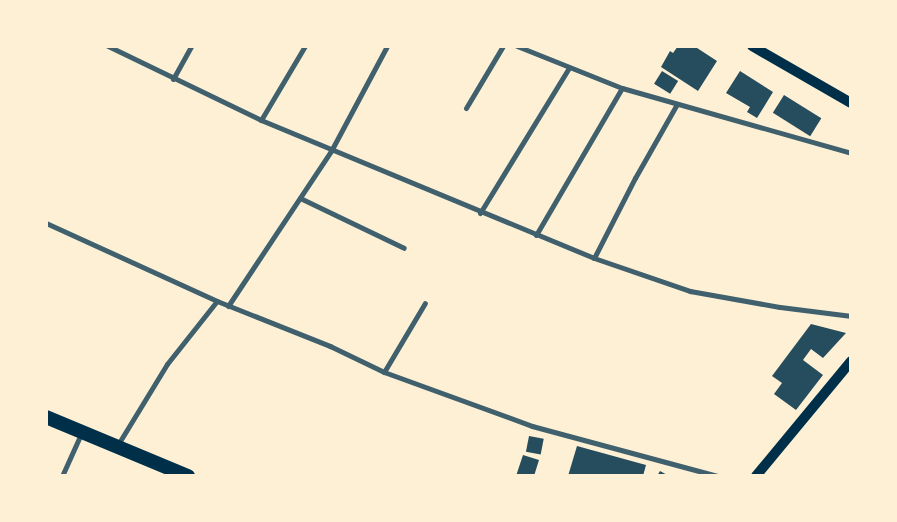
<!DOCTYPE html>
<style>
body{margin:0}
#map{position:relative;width:897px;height:522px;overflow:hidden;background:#fdf0d5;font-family:"Source Serif 4",serif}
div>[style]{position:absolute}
.building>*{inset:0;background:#264d5e;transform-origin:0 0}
.minor>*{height:5px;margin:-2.5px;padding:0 2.5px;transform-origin:2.5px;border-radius:2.5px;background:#3f606c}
.secondary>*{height:10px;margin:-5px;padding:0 5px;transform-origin:5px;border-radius:5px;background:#003049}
.trunk>*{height:14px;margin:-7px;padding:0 7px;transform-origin:7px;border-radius:7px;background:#003049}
span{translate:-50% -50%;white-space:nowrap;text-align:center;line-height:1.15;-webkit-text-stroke:4.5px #fdf0d5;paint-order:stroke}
.frame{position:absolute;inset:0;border:48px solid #fdf0d5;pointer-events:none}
</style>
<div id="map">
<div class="building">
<i style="clip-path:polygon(678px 46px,694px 46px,717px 61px,698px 91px,661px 67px,670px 51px,673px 53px)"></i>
<i style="left:662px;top:71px;width:19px;height:15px;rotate:32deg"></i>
<i style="clip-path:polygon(740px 71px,773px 92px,757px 118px,747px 112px,750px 107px,726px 93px)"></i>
<i style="left:784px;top:95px;width:44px;height:21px;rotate:32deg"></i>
<i style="clip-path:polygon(811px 324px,846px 333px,823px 358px,811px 349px,803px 360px,823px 375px,796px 410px,774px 394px,782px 383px,772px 376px)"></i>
<i style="left:529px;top:436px;width:15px;height:16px;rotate:11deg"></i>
<i style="clip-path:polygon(577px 446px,646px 465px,643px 476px,568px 476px)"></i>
<i style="clip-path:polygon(523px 455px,539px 460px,534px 476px,516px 476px)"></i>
<i style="clip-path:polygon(660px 471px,669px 476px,657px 476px)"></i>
</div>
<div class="minor">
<i style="left:108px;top:46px;width:170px;rotate:25.8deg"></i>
<i style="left:261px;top:120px;width:360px;rotate:22.5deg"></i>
<i style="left:594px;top:258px;width:102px;rotate:19deg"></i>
<i style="left:690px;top:291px;width:91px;rotate:10.1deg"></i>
<i style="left:780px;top:307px;width:72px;rotate:7.2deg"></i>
<i style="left:517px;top:46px;width:113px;rotate:21.8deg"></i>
<i style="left:622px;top:88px;width:238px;rotate:15.8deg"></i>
<i style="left:173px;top:79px;width:38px;rotate:-61deg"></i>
<i style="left:466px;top:108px;width:72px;rotate:-59.2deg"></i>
<i style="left:261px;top:120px;width:86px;rotate:-59.3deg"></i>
<i style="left:300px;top:198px;width:115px;rotate:25.7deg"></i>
<i style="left:480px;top:213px;width:170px;rotate:-58.5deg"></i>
<i style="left:46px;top:223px;width:188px;rotate:24.5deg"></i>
<i style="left:217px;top:301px;width:122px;rotate:21.7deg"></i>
<i style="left:330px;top:346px;width:60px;rotate:25.7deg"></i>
<i style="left:384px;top:372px;width:158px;rotate:20deg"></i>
<i style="left:532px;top:426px;width:192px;rotate:15.1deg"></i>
<i style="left:536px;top:235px;width:170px;rotate:-59.7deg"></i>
<i style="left:594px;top:258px;width:90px;rotate:-62.9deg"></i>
<i style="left:635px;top:178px;width:85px;rotate:-60.4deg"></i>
<i style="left:228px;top:306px;width:186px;rotate:-56.4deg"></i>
<i style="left:331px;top:151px;width:119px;rotate:-61.9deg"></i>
<i style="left:384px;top:372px;width:80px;rotate:-59.3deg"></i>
<i style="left:117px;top:446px;width:96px;rotate:-58.6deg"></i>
<i style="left:167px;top:364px;width:80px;rotate:-51.6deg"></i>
<i style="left:62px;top:476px;width:46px;rotate:-65.7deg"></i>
</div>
<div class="secondary">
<i style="left:752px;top:46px;width:114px;rotate:29.9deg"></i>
<i style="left:756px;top:476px;width:149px;rotate:-50.4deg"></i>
</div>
<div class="trunk">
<i style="left:46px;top:417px;width:154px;rotate:22.6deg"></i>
</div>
<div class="frame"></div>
</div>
